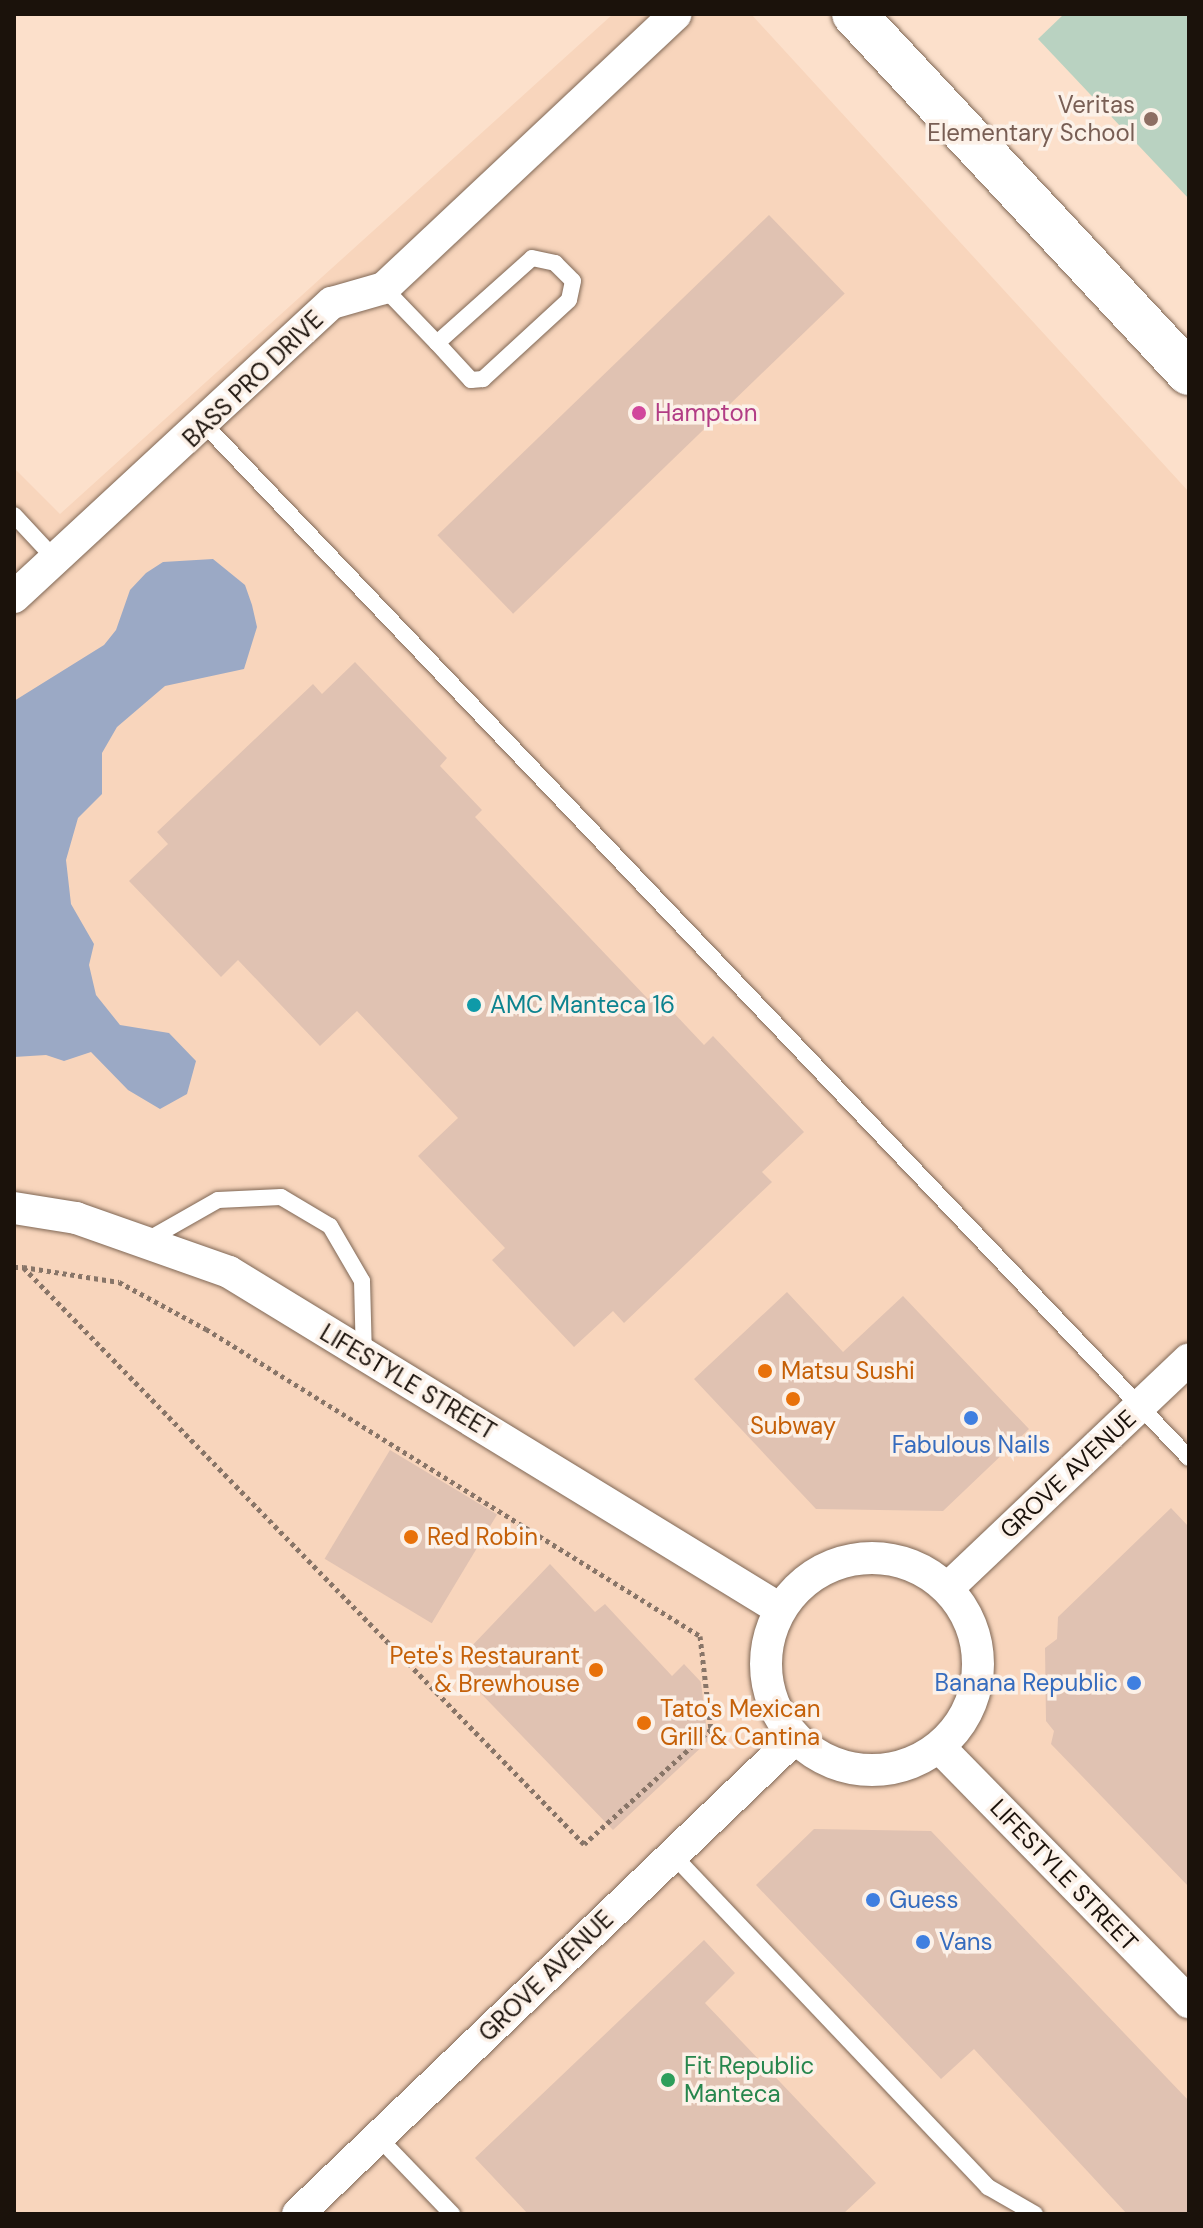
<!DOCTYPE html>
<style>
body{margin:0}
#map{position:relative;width:1203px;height:2228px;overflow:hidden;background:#fce0cb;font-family:"DM Sans",sans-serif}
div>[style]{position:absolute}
.built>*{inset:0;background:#f8d5bc}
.green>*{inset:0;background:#b9d2c1}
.water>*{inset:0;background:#9ba9c5}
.building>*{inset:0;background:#e0c2b2;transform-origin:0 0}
.path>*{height:5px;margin-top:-2.5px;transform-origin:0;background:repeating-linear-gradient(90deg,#887568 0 4px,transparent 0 8px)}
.roads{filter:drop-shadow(0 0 2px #7f6755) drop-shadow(0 0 2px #7f6755)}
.lane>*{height:16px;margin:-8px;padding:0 8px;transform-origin:8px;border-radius:8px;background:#fff}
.street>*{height:32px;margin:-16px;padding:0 16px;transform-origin:16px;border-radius:16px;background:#fff}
.street>.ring{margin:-16px;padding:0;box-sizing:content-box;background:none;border:32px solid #fff;border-radius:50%}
.secondary>*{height:44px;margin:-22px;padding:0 22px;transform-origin:22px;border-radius:22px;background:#fff}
.dots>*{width:22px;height:22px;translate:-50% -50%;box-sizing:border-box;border:4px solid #fcf1e8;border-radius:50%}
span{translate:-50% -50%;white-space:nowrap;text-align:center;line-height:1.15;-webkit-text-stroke:7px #fcf1e8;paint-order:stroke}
.education-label{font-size:24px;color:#785e54}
.right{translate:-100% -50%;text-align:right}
.street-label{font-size:24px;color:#1b120b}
.hotel-label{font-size:24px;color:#b23c85}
.left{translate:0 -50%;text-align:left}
.culture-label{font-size:24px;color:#0d838f}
.food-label{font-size:24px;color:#c56008}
.shop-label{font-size:24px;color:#366cbe}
.leisure-label{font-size:24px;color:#27864d}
.frame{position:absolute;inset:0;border:16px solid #1b120b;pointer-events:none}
</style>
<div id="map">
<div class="built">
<i style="clip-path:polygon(613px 14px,751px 14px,1189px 492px,1189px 2214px,14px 2214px,14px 468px,60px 514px)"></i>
</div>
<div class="green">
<i style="clip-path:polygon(1064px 14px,1189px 14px,1189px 199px,1038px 39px)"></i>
</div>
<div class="water">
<i style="clip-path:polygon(213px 559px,245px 585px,252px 605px,257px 627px,244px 669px,165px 686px,117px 727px,102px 753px,102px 794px,78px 818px,66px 860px,71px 904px,94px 944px,89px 965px,96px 995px,120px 1025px,169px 1033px,196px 1061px,187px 1094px,160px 1109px,128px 1090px,91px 1052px,64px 1061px,46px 1055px,14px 1057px,14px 701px,104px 645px,116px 630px,130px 590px,146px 573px,163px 562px)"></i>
</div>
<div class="building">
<i style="left:769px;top:215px;width:109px;height:461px;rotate:46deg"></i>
<i style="clip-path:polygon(355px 662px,447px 758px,440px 766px,482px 810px,475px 817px,648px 999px,655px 993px,704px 1045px,713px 1036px,804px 1132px,762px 1172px,772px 1182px,624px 1323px,613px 1311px,574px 1347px,492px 1260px,505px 1248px,418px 1156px,458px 1118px,357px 1011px,320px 1046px,238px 960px,221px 977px,129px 881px,168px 844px,157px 832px,313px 684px,322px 694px)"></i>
<i style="clip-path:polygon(787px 1292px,843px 1352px,903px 1296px,1029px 1429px,943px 1511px,816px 1509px,694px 1379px)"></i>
<i style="left:390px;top:1450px;width:125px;height:127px;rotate:31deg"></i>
<i style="clip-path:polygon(1171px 1508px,1189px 1527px,1189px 1887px,1051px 1744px,1054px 1731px,1046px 1721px,1045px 1648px,1057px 1639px,1058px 1617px)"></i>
<i style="clip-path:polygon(550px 1564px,595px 1612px,605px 1604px,672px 1676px,684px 1664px,701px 1682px,708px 1741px,613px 1830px,463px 1675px,479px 1661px,468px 1650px)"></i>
<i style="clip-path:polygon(814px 1829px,931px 1831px,1189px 2101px,1189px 2214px,1127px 2214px,974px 2049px,941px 2079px,756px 1885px)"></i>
<i style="clip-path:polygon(704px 1940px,735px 1973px,705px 2003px,876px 2183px,843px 2214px,528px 2214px,475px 2158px)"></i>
</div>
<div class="path">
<i style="left:14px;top:1267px;width:9px"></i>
<i style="left:23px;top:1267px;width:97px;rotate:8.9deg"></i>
<i style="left:119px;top:1282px;width:99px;rotate:28.4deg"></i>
<i style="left:206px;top:1329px;width:582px;rotate:31.86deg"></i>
<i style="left:700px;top:1636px;width:94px;rotate:83.3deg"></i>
<i style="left:711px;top:1729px;width:171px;rotate:137.8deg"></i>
<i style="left:584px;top:1844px;width:805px;rotate:-134.19deg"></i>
</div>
<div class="roads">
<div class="lane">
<i style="left:384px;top:288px;width:76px;rotate:46.1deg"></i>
<i style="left:437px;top:343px;width:127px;rotate:-41.8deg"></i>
<i style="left:532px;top:258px;width:24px;rotate:12deg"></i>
<i style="left:555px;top:263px;width:25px;rotate:45deg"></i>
<i style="left:573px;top:281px;width:19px;rotate:102deg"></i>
<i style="left:569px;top:300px;width:117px;rotate:137.4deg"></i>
<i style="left:483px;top:379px;width:12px;rotate:175deg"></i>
<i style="left:471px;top:380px;width:50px;rotate:-132.6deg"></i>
<i style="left:206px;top:426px;width:1425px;rotate:46.39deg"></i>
<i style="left:14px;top:515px;width:62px;rotate:47deg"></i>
<i style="left:144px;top:1242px;width:85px;rotate:-29.6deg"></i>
<i style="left:218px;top:1200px;width:63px;rotate:-2.7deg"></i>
<i style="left:281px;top:1197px;width:57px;rotate:30.6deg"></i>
<i style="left:330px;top:1226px;width:64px;rotate:59.8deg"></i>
<i style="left:362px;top:1281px;width:74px;rotate:88.5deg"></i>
<i style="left:673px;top:1855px;width:458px;rotate:46.5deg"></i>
<i style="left:988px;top:2187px;width:54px;rotate:29.9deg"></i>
<i style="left:378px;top:2137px;width:107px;rotate:46.1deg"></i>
</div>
<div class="street">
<i style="left:14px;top:597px;width:433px;rotate:-42.8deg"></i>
<i style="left:332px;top:303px;width:54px;rotate:-16.1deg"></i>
<i style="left:384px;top:288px;width:400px;rotate:-43.2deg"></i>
<i style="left:14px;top:1208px;width:63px;rotate:9.2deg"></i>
<i style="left:76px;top:1218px;width:162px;rotate:19.4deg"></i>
<i style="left:229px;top:1272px;width:646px;rotate:31.45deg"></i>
<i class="ring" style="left:766px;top:1558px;width:180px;height:180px"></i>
<i style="left:948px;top:1588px;width:332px;rotate:-43.5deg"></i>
<i style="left:940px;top:1748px;width:356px;rotate:45.6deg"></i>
<i style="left:298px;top:2214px;width:688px;rotate:-43.76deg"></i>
</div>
<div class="secondary">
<i style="left:854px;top:14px;width:491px;rotate:47deg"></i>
</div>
</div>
<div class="dots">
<i style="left:1151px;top:119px;background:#8d6e63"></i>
<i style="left:639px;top:413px;background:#d1479c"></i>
<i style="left:474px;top:1005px;background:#0f9aa8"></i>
<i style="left:765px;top:1371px;background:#e8710a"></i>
<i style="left:793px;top:1399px;background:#e8710a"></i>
<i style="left:971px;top:1418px;background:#3f7fe0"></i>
<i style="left:411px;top:1537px;background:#e8710a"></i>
<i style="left:596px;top:1670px;background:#e8710a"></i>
<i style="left:1134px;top:1683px;background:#3f7fe0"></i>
<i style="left:644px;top:1723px;background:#e8710a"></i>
<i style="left:873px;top:1900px;background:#3f7fe0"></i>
<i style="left:923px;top:1942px;background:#3f7fe0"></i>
<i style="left:668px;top:2080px;background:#2e9e5b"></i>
</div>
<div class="education-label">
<span class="right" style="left:1135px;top:119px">Veritas<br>Elementary School</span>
</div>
<div class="street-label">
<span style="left:253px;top:379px;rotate:-44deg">BASS PRO DRIVE</span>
<span style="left:408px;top:1382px;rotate:31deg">LIFESTYLE STREET</span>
<span style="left:1068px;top:1474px;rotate:-43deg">GROVE AVENUE</span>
<span style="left:1064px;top:1875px;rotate:46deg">LIFESTYLE STREET</span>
<span style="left:546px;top:1976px;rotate:-44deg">GROVE AVENUE</span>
</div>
<div class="hotel-label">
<span class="left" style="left:655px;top:413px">Hampton</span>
</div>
<div class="culture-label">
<span class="left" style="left:490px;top:1005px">AMC Manteca 16</span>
</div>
<div class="food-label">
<span class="left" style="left:781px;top:1371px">Matsu Sushi</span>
<span style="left:793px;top:1426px">Subway</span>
<span class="left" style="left:427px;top:1537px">Red Robin</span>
<span class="right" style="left:580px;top:1670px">Pete's Restaurant<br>&amp; Brewhouse</span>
<span class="left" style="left:660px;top:1723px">Tato's Mexican<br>Grill &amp; Cantina</span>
</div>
<div class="shop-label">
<span style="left:971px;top:1445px">Fabulous Nails</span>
<span class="right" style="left:1118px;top:1683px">Banana Republic</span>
<span class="left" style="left:889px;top:1900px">Guess</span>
<span class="left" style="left:939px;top:1942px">Vans</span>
</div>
<div class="leisure-label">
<span class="left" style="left:684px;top:2080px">Fit Republic<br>Manteca</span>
</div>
<div class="frame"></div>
</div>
